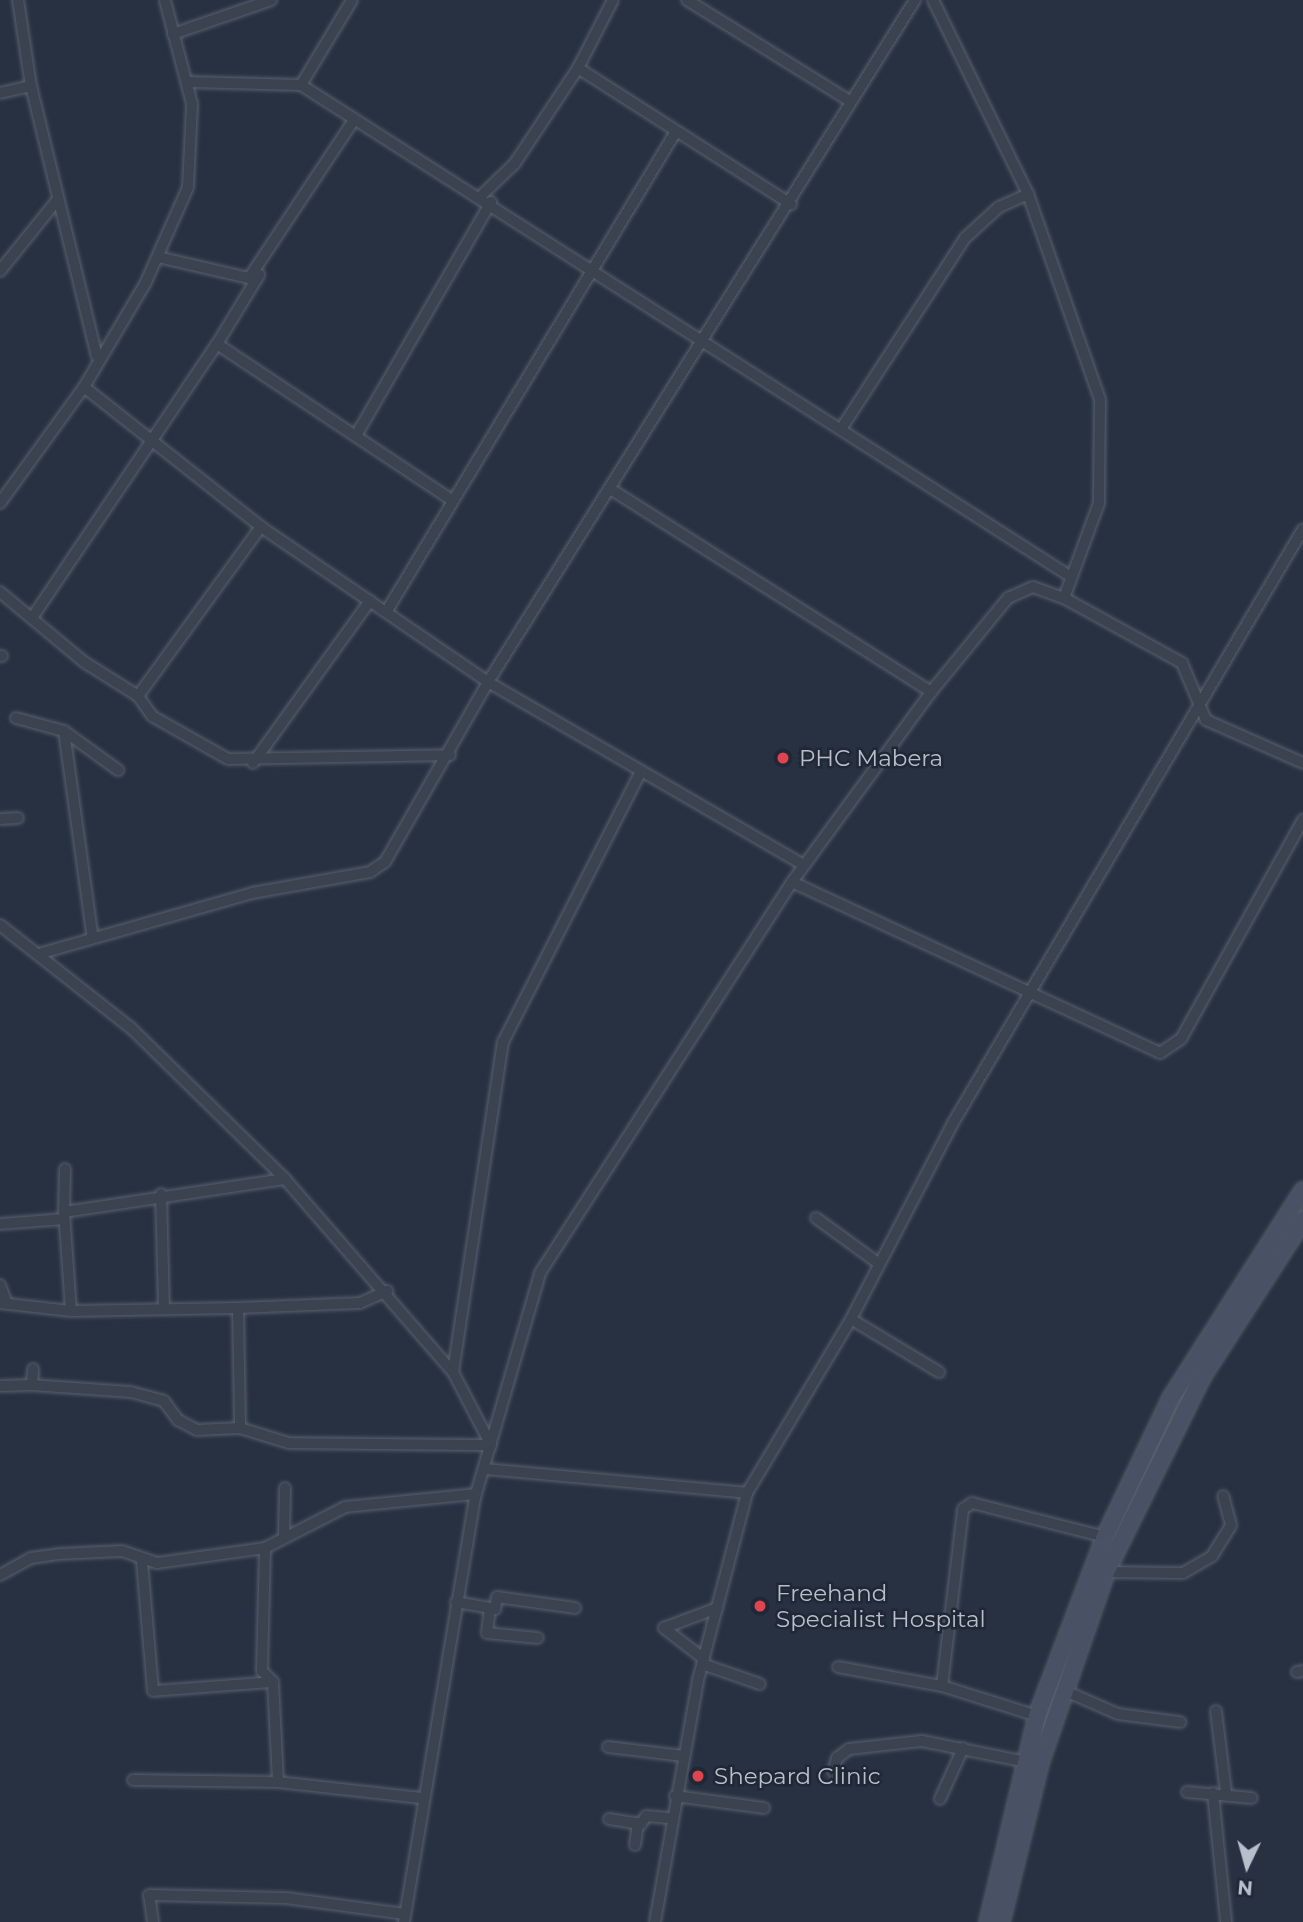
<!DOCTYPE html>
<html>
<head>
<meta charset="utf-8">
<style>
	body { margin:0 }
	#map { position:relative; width:1303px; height:1922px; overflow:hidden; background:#273142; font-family:Montserrat,sans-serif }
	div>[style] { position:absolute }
	.roads { filter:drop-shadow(0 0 2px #59616f) drop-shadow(0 0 2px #59616f) }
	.minor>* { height:10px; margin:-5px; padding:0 5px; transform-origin:5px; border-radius:5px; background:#3b4351 }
	.secondary>* { height:16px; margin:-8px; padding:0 8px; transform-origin:8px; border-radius:8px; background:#495264 }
	.dots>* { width:19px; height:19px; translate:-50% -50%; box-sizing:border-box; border:4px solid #202837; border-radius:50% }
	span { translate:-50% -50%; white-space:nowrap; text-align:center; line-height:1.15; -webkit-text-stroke:5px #202837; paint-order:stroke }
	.poi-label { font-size:23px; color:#b8bfcb }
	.left { translate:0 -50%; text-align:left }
	.north { position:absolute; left:1212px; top:1831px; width:70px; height:70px; -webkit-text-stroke:5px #202837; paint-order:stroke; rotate:185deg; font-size:19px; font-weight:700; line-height:28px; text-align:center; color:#b8bfcb }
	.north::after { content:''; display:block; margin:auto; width:24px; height:32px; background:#b8bfcb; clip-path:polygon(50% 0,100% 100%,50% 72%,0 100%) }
</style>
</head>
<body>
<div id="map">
	<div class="roads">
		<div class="minor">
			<div style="left:18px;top:0;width:87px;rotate:81.4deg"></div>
			<div style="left:31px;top:86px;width:278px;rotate:76.3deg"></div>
			<div style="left:687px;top:0;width:192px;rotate:31.8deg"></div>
			<div style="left:933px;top:0;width:216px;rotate:63.9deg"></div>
			<div style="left:1028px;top:194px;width:218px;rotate:70.7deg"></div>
			<div style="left:1100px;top:400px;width:103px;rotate:90.6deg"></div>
			<div style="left:1099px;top:503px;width:101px;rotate:110.2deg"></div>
			<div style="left:1064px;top:598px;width:135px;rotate:28.8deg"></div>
			<div style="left:1182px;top:663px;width:62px;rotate:67.2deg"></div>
			<div style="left:1206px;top:720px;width:106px;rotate:23.9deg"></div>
			<div style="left:173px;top:34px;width:104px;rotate:-19.1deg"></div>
			<div style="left:578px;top:68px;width:253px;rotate:32.6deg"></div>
			<div style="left:189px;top:82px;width:112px;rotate:1.5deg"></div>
			<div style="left:301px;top:85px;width:910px;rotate:32.57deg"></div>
			<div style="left:301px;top:85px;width:99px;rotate:-59deg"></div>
			<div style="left:0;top:93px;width:32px;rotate:-13deg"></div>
			<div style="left:481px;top:196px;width:47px;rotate:-44.1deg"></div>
			<div style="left:515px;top:163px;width:114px;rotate:-56.4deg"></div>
			<div style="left:578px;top:68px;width:76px;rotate:-62.8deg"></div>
			<div style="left:158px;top:257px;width:93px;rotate:13deg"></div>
			<div style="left:0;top:271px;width:92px;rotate:-51.1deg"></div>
			<div style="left:217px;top:344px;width:282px;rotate:33.6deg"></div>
			<div style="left:84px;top:387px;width:226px;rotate:38.3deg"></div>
			<div style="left:261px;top:527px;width:275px;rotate:34.3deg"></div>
			<div style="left:488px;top:682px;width:365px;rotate:30.1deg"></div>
			<div style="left:843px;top:426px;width:224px;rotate:-57deg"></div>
			<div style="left:965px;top:238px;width:46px;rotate:-42.4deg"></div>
			<div style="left:999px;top:207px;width:32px;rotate:-24deg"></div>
			<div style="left:357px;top:434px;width:268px;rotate:-60deg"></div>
			<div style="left:612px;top:490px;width:378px;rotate:32.3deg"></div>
			<div style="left:0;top:503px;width:143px;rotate:-54.1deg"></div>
			<div style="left:84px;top:387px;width:122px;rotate:-59.4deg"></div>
			<div style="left:146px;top:282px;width:104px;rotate:-66.1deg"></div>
			<div style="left:188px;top:187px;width:83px;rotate:-87.2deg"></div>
			<div style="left:192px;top:104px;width:107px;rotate:-104.6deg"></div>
			<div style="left:0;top:592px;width:109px;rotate:39.8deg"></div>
			<div style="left:84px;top:662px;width:64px;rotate:32.2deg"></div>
			<div style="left:138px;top:696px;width:24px;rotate:55deg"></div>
			<div style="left:152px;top:716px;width:87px;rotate:29.5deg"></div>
			<div style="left:228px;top:759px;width:222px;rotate:-1deg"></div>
			<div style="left:388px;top:609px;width:556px;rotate:-58.91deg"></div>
			<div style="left:32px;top:618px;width:331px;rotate:-56deg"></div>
			<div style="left:217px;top:344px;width:81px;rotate:-58.7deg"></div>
			<div style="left:259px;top:275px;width:10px;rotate:163deg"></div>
			<div style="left:249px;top:278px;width:190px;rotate:-56.4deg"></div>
			<div style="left:0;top:656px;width:2px"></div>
			<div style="left:138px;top:696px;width:209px;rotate:-54deg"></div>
			<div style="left:16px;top:718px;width:50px;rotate:15.2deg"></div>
			<div style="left:64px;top:731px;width:67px;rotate:35.8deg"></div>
			<div style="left:64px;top:731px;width:205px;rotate:82.1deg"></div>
			<div style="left:253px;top:763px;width:200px;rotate:-54.2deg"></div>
			<div style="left:0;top:819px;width:18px;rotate:-3deg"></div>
			<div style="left:792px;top:882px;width:406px;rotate:24.9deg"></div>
			<div style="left:1160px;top:1053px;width:25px;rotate:-34deg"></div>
			<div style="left:1181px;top:1039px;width:251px;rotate:-60.9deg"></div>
			<div style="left:0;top:925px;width:167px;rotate:38.2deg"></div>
			<div style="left:131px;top:1028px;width:216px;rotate:44.4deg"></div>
			<div style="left:285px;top:1179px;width:256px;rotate:49deg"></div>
			<div style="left:453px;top:1372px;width:82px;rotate:62.5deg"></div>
			<div style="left:42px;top:953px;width:218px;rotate:-15.9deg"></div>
			<div style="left:252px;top:893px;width:120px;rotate:-10.1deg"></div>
			<div style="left:370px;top:872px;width:18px;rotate:-34deg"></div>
			<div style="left:385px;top:862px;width:207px;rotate:-60.2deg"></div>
			<div style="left:488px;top:682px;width:805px;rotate:-57.95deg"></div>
			<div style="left:161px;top:1194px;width:115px;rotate:88.5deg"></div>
			<div style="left:64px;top:1212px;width:43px;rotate:-88.7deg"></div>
			<div style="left:816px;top:1218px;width:77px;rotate:36deg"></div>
			<div style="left:0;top:1224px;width:64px;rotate:-4.5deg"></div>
			<div style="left:0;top:1285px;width:20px;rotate:70deg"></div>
			<div style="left:0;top:1303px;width:71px;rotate:6.4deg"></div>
			<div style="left:71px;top:1311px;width:167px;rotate:-1deg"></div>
			<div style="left:238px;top:1308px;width:122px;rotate:-2.3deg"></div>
			<div style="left:360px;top:1303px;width:30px;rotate:-24deg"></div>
			<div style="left:238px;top:1308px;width:120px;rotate:89deg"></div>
			<div style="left:71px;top:1311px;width:99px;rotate:-94deg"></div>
			<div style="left:64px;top:1212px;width:223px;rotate:-8.5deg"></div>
			<div style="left:851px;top:1319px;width:103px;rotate:31.1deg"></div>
			<div style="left:453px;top:1372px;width:334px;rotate:-81.4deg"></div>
			<div style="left:503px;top:1042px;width:302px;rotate:-63deg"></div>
			<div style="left:32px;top:1385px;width:99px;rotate:4deg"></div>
			<div style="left:131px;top:1392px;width:34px;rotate:15deg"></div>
			<div style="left:164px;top:1401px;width:24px;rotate:54deg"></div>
			<div style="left:178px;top:1420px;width:21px;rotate:28deg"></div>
			<div style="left:197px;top:1430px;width:43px;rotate:-2.7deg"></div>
			<div style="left:240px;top:1428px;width:51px;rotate:17deg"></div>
			<div style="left:289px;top:1443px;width:202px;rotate:0.6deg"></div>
			<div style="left:0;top:1386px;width:32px;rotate:-2deg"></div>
			<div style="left:32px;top:1385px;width:16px;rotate:-86deg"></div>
			<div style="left:485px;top:1469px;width:263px;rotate:5.2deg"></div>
			<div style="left:284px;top:1538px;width:50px;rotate:-88.9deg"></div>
			<div style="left:265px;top:1548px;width:123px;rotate:91.4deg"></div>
			<div style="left:262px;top:1671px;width:16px;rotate:45deg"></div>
			<div style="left:273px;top:1682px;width:100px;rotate:87.1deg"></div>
			<div style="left:278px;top:1782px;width:144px;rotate:6.4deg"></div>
			<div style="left:142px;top:1562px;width:129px;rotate:85.1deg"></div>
			<div style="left:153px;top:1691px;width:120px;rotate:-4.3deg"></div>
			<div style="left:1106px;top:1572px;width:77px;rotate:0.7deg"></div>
			<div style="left:1183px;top:1573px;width:34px;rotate:-30deg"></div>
			<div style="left:1212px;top:1556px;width:36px;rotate:-58deg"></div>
			<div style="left:1231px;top:1525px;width:30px;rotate:-105deg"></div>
			<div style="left:0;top:1575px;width:35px;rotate:-29deg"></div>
			<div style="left:31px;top:1558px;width:28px;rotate:-8deg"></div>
			<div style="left:59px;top:1554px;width:63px;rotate:-2.7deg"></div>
			<div style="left:122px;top:1551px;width:37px;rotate:19deg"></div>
			<div style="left:157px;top:1563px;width:109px;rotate:-7.9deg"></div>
			<div style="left:265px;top:1548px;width:90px;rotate:-27.1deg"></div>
			<div style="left:345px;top:1507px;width:132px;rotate:-5.7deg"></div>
			<div style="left:456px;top:1602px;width:40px;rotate:10deg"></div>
			<div style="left:495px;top:1609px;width:12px;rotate:-81deg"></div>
			<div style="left:497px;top:1597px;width:79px;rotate:8deg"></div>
			<div style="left:490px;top:1608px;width:25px;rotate:97deg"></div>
			<div style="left:487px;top:1633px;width:51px;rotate:5.6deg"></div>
			<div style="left:704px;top:1659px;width:51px;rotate:-142.2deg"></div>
			<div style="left:664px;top:1628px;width:57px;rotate:-20.7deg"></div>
			<div style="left:705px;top:1665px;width:58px;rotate:19.1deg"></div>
			<div style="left:838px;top:1667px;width:106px;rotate:10.4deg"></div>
			<div style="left:942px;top:1686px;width:100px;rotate:17.5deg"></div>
			<div style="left:1297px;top:1672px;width:6px;rotate:-9deg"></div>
			<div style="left:942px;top:1686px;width:178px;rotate:-83.2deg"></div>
			<div style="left:963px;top:1509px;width:11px;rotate:-34deg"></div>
			<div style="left:972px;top:1503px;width:137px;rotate:14.3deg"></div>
			<div style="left:1063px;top:1690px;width:60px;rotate:23.6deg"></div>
			<div style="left:1118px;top:1714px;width:63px;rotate:7.4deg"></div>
			<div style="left:1216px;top:1711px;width:83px;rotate:83deg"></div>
			<div style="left:608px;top:1747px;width:76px;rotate:6.8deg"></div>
			<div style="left:833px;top:1772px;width:15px;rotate:-74deg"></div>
			<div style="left:837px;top:1758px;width:15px;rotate:-37deg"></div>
			<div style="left:849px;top:1749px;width:73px;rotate:-6.3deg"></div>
			<div style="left:922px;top:1741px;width:106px;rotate:11.4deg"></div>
			<div style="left:133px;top:1780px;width:145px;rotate:0.8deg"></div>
			<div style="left:1187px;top:1792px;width:65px;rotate:5.3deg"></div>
			<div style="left:1213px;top:1793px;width:130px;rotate:84.2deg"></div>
			<div style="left:675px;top:1796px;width:90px;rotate:7.7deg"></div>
			<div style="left:940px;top:1799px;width:56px;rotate:-65.7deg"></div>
			<div style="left:609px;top:1819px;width:32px;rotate:9deg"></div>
			<div style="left:641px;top:1824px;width:9px;rotate:-58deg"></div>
			<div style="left:646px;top:1816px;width:25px;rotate:5deg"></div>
			<div style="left:635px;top:1845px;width:22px;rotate:-82deg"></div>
			<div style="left:153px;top:1922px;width:27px;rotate:-98deg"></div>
			<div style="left:149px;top:1895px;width:137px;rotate:1.3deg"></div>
			<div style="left:286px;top:1898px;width:120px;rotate:7.7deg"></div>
			<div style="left:404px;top:1922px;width:434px;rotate:-80.5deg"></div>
			<div style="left:476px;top:1494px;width:230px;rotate:-73.8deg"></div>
			<div style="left:540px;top:1273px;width:465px;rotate:-57.2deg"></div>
			<div style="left:792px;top:882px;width:235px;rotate:-53.8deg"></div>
			<div style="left:931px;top:692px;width:122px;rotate:-50.7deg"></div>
			<div style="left:1008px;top:598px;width:27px;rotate:-24deg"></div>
			<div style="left:1033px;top:587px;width:33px;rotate:20deg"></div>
			<div style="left:655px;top:1922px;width:246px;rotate:-79.9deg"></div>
			<div style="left:698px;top:1680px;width:193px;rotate:-75.3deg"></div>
			<div style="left:747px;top:1493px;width:203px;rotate:-59.1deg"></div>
			<div style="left:851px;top:1319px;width:221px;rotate:-62.5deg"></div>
			<div style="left:953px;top:1123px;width:689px;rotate:-59.49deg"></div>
		</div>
		<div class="secondary">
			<div style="left:988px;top:1922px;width:212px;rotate:-76.6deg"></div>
			<div style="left:1037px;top:1716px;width:191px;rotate:-69.2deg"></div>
			<div style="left:1105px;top:1537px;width:154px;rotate:-64.6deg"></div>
			<div style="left:1171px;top:1398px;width:246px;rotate:-57.5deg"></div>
			<div style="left:1001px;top:1922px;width:164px;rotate:-76.2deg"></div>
			<div style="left:1040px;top:1763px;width:202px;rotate:-70.9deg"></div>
			<div style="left:1106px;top:1572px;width:217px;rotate:-63.8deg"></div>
			<div style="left:1202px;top:1377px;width:187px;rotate:-57.2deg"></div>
		</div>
	</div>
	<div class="dots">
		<div style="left:783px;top:758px;background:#e0444e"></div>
		<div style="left:760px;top:1606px;background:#e0444e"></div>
		<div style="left:698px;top:1776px;background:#e0444e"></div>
	</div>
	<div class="poi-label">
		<span class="left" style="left:799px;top:758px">PHC Mabera</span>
		<span class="left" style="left:776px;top:1606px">Freehand<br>Specialist Hospital</span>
		<span class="left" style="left:714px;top:1776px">Shepard Clinic</span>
	</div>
	<div class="north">N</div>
</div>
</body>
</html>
